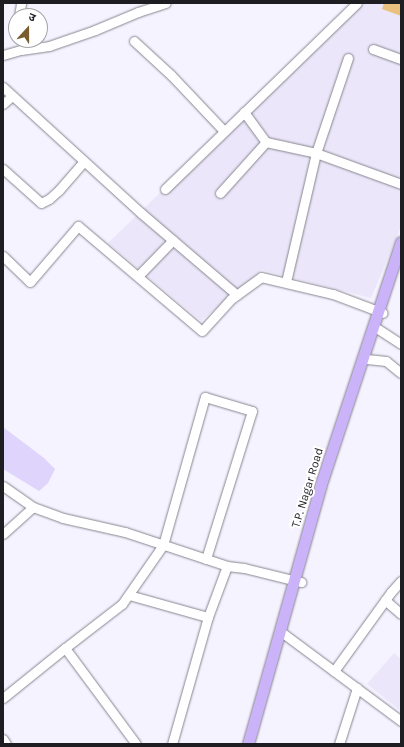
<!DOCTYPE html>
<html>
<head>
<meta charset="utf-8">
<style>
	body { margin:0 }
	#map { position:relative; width:404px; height:747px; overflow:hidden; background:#f5f3ff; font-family:Karla,"Noto Sans Devanagari",sans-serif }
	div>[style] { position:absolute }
	.built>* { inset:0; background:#ebe6f9 }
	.green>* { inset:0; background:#ded4fc }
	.building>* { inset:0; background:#e9c07d }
	.roads { filter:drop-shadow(0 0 1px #87858f) drop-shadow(0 0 1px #87858f) }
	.minor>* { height:9px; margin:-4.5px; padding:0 4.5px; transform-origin:4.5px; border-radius:4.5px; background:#fff }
	.major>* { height:11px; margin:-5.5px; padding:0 5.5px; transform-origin:5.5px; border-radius:5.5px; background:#cab3f8 }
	span { translate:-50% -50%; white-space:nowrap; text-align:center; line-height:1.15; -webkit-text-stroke:4px #fff; paint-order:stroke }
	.street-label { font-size:12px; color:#1e1d22 }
	.frame { position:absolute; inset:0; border:4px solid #1e1d22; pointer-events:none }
	.north { position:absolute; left:8px; top:8px; width:40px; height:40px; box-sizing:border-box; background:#fff; border:1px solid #a5a5a7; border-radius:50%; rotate:21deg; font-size:11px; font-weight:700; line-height:16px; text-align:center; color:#1e1d22 }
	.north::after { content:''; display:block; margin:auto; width:14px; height:18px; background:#785d2f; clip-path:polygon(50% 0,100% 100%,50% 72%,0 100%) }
</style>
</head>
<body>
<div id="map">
	<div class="built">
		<div style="clip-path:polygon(357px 3px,401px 3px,401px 227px,371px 298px,262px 270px,201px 321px,108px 243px)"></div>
		<div style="clip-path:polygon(394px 653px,401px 659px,401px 711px,367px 684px)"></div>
	</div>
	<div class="green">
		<div style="clip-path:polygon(3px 427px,44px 458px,55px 469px,48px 483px,39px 491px,3px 469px)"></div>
	</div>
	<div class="building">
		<div style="clip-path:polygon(384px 3px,401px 3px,401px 16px,382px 9px)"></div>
	</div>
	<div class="roads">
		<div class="minor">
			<div style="left:19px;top:16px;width:13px;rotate:-81deg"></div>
			<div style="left:134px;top:41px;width:50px;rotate:42.6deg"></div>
			<div style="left:171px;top:75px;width:77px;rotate:46.6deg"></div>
			<div style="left:373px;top:49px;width:30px;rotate:20deg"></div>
			<div style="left:3px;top:55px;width:19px;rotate:-16deg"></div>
			<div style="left:21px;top:50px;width:28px;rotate:-8deg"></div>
			<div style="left:49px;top:46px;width:49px;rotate:-19.2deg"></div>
			<div style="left:95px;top:30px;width:47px;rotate:-22.7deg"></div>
			<div style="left:138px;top:12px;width:29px;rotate:-18deg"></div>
			<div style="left:348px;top:58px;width:100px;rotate:108.6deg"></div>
			<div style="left:316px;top:153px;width:90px;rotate:20deg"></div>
			<div style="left:3px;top:87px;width:187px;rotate:42.4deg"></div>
			<div style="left:141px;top:213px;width:126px;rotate:40.5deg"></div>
			<div style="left:3px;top:104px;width:12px;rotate:-42deg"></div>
			<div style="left:244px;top:112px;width:37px;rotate:54deg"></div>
			<div style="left:266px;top:142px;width:51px;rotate:12.4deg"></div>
			<div style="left:316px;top:153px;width:132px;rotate:103.1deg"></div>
			<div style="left:3px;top:169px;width:51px;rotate:41.8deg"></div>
			<div style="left:41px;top:203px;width:9px;rotate:-27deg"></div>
			<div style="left:49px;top:199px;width:13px;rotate:-42deg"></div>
			<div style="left:59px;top:190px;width:38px;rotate:-49deg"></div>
			<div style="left:165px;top:189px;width:267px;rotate:-44.1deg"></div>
			<div style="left:220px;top:193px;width:69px;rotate:-48deg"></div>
			<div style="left:3px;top:256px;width:37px;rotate:44deg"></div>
			<div style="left:30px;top:282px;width:74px;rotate:-49.4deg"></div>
			<div style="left:78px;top:226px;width:162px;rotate:40.3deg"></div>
			<div style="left:202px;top:331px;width:43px;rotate:-47.8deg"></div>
			<div style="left:231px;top:299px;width:37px;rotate:-36deg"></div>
			<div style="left:261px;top:277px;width:74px;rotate:13.3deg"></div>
			<div style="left:333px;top:294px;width:53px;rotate:20.8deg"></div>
			<div style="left:138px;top:276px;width:50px;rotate:-45.8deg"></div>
			<div style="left:378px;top:329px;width:27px;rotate:33deg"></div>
			<div style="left:367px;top:359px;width:19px;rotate:6deg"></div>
			<div style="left:386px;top:361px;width:19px;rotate:39deg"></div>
			<div style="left:3px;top:486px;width:37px;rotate:35deg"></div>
			<div style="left:33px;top:507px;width:32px;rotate:20deg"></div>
			<div style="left:63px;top:518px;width:64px;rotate:12.7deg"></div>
			<div style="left:125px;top:532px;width:108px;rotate:18.4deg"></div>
			<div style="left:227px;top:566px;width:17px;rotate:7deg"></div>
			<div style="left:244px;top:568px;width:59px;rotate:13.8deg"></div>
			<div style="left:3px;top:534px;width:40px;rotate:-42deg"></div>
			<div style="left:129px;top:595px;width:82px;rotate:15.6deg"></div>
			<div style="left:208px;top:617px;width:54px;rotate:-69.6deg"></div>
			<div style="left:385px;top:600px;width:21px;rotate:41deg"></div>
			<div style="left:280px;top:631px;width:151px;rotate:36.6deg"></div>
			<div style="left:65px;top:648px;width:72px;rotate:-37.7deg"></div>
			<div style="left:122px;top:604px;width:72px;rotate:-55.2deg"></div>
			<div style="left:163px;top:545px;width:154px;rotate:-74.2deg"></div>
			<div style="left:205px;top:397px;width:49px;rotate:16.6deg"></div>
			<div style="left:252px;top:411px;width:155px;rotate:107.3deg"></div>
			<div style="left:334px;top:671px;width:97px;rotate:-54.2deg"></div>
			<div style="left:391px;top:592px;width:15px;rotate:-48deg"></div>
			<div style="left:3px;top:698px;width:80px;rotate:-38.9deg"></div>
			<div style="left:65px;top:648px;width:119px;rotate:53.5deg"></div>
			<div style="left:3px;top:739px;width:6px;rotate:59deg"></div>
			<div style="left:172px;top:744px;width:132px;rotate:-74.2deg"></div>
			<div style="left:339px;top:744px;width:59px;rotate:-72.2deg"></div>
		</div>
		<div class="major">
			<div style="left:248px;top:744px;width:267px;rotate:-74.3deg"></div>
			<div style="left:320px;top:487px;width:258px;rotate:-71.7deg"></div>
		</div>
	</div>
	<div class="street-label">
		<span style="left:308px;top:488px;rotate:-73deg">T.P. Nagar Road</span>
	</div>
	<div class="frame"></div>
	<div class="north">उ</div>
</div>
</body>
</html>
